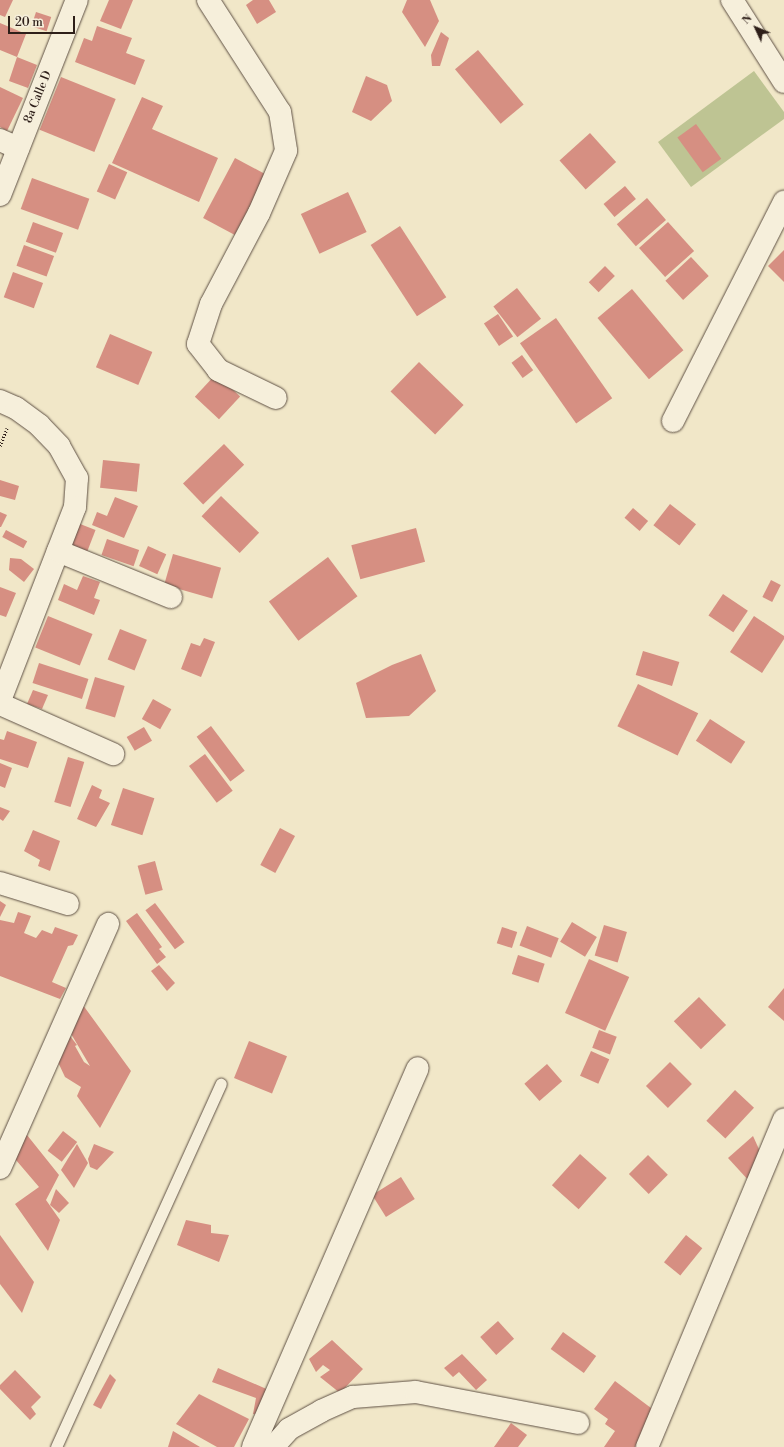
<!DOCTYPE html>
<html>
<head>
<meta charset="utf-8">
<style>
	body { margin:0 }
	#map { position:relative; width:784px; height:1447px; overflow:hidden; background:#f1e7c8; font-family:"Libre Bodoni",serif }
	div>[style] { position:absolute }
	.green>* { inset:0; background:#bec493 }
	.building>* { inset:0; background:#d68f82; transform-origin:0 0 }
	.path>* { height:2.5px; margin-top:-1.25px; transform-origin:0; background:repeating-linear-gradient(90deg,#2e1f19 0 1px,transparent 0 3px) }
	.roads { filter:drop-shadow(0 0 1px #5f5145) drop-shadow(0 0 1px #5f5145) }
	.service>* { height:11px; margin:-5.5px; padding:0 5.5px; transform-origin:5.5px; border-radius:5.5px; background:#f6efdb }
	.minor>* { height:22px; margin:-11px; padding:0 11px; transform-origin:11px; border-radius:11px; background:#f6efdb }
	span { translate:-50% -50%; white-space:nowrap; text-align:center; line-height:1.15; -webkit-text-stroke:4px #f6efdb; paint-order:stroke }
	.street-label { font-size:12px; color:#2e1f19 }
	.north { position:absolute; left:736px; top:8px; width:40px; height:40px; -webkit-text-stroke:3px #f6efdb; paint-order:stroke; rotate:314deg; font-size:11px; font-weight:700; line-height:16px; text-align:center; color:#2e1f19 }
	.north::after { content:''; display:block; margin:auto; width:14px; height:18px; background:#2e1f19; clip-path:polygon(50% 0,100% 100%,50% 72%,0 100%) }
	.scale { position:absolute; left:8px; top:16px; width:67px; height:18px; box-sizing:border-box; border:2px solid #2e1f19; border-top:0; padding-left:5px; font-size:12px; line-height:14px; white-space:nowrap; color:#2e1f19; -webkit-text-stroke:3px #f6efdb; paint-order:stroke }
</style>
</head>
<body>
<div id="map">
	<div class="green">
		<div style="clip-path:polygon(754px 71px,784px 112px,784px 119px,691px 187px,658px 142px)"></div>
	</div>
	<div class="building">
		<div style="clip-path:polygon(0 0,13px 0,5px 17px,0 15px)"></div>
		<div style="clip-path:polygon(109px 0,133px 0,121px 29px,100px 21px)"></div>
		<div style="clip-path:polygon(253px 0,269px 0,276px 12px,257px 24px,246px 5px)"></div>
		<div style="clip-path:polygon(407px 0,430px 0,439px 21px,425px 47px,402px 12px)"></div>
		<div style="left:36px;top:12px;width:16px;height:15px;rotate:18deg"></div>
		<div style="clip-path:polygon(0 23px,26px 34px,17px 57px,37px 65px,28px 88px,9px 81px,17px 57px,0 50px)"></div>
		<div style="clip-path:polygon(97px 26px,132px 38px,126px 53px,145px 60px,135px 85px,75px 62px,84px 38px,92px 41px)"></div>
		<div style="clip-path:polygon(441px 32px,449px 38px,440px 66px,432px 66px,431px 55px)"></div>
		<div style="left:478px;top:50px;width:71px;height:30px;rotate:50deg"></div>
		<div style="clip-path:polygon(366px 76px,387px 85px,392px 101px,371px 121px,352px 112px)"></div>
		<div style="left:61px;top:77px;width:59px;height:57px;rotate:22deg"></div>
		<div style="clip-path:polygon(0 87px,23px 98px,7px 131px,0 127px)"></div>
		<div style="clip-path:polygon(142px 97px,163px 106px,152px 129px,218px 158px,199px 202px,112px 163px)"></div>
		<div style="left:696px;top:124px;width:43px;height:23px;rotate:54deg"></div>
		<div style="left:590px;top:133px;width:39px;height:41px;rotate:48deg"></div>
		<div style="left:235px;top:158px;width:36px;height:68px;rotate:28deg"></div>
		<div style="left:109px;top:164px;width:20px;height:30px;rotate:24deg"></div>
		<div style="left:32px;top:178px;width:61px;height:33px;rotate:20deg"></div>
		<div style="left:625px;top:186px;width:17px;height:28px;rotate:50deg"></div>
		<div style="left:348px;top:192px;width:44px;height:52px;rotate:65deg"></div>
		<div style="left:647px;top:198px;width:29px;height:40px;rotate:49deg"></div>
		<div style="left:33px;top:222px;width:32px;height:21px;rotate:20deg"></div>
		<div style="left:668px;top:222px;width:39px;height:39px;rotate:48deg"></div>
		<div style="left:400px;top:226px;width:85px;height:35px;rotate:57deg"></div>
		<div style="left:24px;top:245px;width:32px;height:22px;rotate:20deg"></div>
		<div style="clip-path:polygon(784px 250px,784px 282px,768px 266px)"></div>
		<div style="left:691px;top:257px;width:26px;height:35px;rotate:47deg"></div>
		<div style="left:605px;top:266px;width:14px;height:23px;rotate:45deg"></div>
		<div style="left:13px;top:272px;width:32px;height:27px;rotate:20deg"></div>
		<div style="left:517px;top:288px;width:39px;height:30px;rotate:52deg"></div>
		<div style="left:632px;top:289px;width:80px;height:45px;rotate:50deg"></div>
		<div style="left:498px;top:314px;width:27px;height:17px;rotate:56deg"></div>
		<div style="left:556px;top:318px;width:98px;height:44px;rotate:55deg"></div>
		<div style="left:110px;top:334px;width:46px;height:36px;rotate:23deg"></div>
		<div style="left:522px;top:355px;width:19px;height:13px;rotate:54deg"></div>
		<div style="left:419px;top:362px;width:62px;height:41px;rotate:44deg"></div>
		<div style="left:216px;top:374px;width:33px;height:31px;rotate:43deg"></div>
		<div style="left:224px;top:444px;width:29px;height:57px;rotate:46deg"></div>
		<div style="left:103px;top:460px;width:37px;height:28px;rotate:6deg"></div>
		<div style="clip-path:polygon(0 480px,19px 486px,15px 500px,0 496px)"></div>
		<div style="left:221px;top:496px;width:53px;height:28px;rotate:44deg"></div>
		<div style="clip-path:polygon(115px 497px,138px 506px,124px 538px,92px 525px,97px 512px,107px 516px)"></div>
		<div style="left:670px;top:504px;width:33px;height:27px;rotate:38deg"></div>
		<div style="left:633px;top:508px;width:20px;height:13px;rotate:41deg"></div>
		<div style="clip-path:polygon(0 512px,7px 515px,1px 527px,0 527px)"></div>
		<div style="left:75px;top:522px;width:22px;height:25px;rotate:21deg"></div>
		<div style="left:416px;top:528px;width:35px;height:67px;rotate:75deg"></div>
		<div style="left:6px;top:530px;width:24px;height:8px;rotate:28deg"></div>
		<div style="left:107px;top:539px;width:34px;height:17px;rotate:19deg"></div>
		<div style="left:148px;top:546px;width:20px;height:22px;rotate:24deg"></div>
		<div style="left:173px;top:554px;width:50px;height:32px;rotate:16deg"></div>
		<div style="left:328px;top:557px;width:49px;height:74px;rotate:53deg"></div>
		<div style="clip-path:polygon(10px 558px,21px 559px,34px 569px,24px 582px,9px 570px)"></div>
		<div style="clip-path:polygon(83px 576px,100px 582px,94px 598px,100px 600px,94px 615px,58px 600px,64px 584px,77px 590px)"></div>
		<div style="left:771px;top:580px;width:11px;height:19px;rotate:27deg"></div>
		<div style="clip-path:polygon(0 587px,16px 593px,6px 617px,0 615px)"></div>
		<div style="left:723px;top:594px;width:30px;height:26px;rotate:34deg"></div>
		<div style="left:48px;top:616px;width:48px;height:34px;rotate:22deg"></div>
		<div style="clip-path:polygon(754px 616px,784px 636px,784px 639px,762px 673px,730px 652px)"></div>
		<div style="left:120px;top:629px;width:29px;height:33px;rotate:22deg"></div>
		<div style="clip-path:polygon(204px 638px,215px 642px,201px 677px,181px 669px,191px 643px,200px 646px)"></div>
		<div style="left:643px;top:651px;width:38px;height:25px;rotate:17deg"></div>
		<div style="clip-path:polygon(421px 654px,436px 691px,409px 716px,366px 718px,356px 683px,392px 665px)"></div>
		<div style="left:39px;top:663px;width:52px;height:21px;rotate:18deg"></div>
		<div style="left:95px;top:677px;width:31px;height:33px;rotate:17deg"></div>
		<div style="left:638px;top:684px;width:67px;height:47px;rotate:26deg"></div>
		<div style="clip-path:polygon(33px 690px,48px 695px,42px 709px,27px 704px)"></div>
		<div style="left:153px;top:699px;width:21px;height:23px;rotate:29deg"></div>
		<div style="left:710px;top:719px;width:42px;height:26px;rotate:33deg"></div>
		<div style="left:211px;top:726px;width:56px;height:18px;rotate:53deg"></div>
		<div style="left:144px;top:727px;width:16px;height:20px;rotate:60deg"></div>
		<div style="clip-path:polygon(7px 731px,37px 742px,28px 768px,0 759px,0 739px,4px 740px)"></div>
		<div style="left:205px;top:754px;width:46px;height:20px;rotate:53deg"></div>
		<div style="left:68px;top:757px;width:17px;height:47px;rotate:17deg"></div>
		<div style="clip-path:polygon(0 763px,12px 768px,5px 788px,0 786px)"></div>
		<div style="clip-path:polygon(92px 785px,102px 790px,99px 798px,110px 803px,96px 827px,77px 819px)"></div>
		<div style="left:123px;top:788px;width:33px;height:39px;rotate:18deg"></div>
		<div style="clip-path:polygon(0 807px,10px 811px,3px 821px,0 819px)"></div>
		<div style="left:280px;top:828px;width:17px;height:42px;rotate:28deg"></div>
		<div style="clip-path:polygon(33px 830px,60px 841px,50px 871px,38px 866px,40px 860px,24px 851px)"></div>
		<div style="left:155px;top:861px;width:30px;height:18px;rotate:75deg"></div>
		<div style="clip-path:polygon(0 901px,6px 905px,0 917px)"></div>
		<div style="left:155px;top:903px;width:49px;height:12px;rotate:53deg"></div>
		<div style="clip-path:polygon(18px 912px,31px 916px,24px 933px,36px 938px,42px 930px,52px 934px,55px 927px,78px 935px,73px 945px,68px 946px,52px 982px,66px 988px,60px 999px,0 976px,0 920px,14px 923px)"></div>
		<div style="clip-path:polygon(137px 913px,162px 947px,159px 949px,166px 957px,157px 964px,126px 921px)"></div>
		<div style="left:572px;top:922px;width:29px;height:23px;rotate:31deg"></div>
		<div style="left:604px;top:925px;width:24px;height:32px;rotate:17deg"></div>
		<div style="left:527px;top:926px;width:34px;height:21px;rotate:21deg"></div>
		<div style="left:502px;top:927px;width:16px;height:17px;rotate:18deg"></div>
		<div style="left:518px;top:955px;width:28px;height:20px;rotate:18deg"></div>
		<div style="left:589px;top:959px;width:44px;height:59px;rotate:24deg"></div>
		<div style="clip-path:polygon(159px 965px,175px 983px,167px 991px,151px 971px)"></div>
		<div style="clip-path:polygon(784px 988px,784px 1021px,768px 1007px)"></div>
		<div style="left:699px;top:997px;width:39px;height:35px;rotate:46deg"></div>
		<div style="clip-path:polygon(80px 1001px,131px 1071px,100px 1128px,77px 1096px,81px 1087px,65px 1077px,57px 1060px,62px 1055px,58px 1051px,67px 1032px,77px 1045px,75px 1046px,84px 1062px,90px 1066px,67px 1027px)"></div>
		<div style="left:599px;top:1030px;width:19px;height:19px;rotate:21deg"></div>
		<div style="left:249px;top:1041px;width:41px;height:40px;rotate:22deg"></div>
		<div style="left:591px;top:1051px;width:20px;height:27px;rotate:24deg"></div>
		<div style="left:670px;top:1062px;width:31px;height:34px;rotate:45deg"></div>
		<div style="left:547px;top:1064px;width:23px;height:30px;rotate:49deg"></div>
		<div style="left:735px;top:1090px;width:26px;height:42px;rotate:43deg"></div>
		<div style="clip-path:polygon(23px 1130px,59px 1175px,46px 1200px,60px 1220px,48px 1251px,15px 1204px,39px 1187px,10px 1153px)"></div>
		<div style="left:63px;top:1131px;width:18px;height:25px;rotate:38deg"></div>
		<div style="clip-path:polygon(753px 1136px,763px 1158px,750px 1182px,728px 1158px)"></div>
		<div style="clip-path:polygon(77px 1144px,88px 1163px,74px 1188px,61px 1170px)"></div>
		<div style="clip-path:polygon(94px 1144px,114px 1152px,97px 1170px,90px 1167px,88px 1159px)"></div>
		<div style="left:580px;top:1154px;width:36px;height:42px;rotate:42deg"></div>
		<div style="left:648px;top:1155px;width:28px;height:27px;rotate:45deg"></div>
		<div style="left:401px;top:1177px;width:26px;height:34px;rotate:58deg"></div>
		<div style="clip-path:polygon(56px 1189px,69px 1203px,59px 1213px,50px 1205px)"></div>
		<div style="clip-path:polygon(186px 1220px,211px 1225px,211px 1233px,229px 1235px,219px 1262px,177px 1245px)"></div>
		<div style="clip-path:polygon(0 1235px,34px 1282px,22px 1313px,0 1284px)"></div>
		<div style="left:686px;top:1235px;width:21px;height:35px;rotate:39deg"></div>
		<div style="left:498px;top:1321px;width:24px;height:24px;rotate:48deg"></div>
		<div style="left:563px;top:1332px;width:41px;height:21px;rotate:36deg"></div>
		<div style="clip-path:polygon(332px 1340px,363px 1369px,340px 1393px,320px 1377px,330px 1370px,323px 1365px,316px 1372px,309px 1359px)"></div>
		<div style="clip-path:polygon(462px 1354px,487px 1380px,476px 1390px,459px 1372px,453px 1377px,444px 1368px)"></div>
		<div style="clip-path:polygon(218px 1368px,271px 1391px,263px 1415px,253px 1414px,256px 1398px,212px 1382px)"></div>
		<div style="clip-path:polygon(15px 1370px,41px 1397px,31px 1407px,36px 1414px,30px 1420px,0 1389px,0 1385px)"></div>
		<div style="clip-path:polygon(110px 1374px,116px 1380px,101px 1409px,93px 1405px)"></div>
		<div style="clip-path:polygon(615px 1381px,659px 1414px,635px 1447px,604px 1447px,615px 1431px,605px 1424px,608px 1419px,594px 1409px)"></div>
		<div style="clip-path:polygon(199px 1394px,249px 1419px,234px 1447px,217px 1447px,176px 1424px)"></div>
		<div style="clip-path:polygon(511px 1423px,527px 1435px,518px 1447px,494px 1447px)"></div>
		<div style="clip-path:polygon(173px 1431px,200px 1447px,168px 1447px)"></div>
	</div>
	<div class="path">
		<div style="left:0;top:446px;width:19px;rotate:-69deg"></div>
	</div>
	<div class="roads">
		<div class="service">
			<div style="left:56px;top:1447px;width:399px;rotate:-65.6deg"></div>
		</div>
		<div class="minor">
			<div style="left:208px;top:0;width:133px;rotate:57.3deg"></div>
			<div style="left:280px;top:112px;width:39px;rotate:81deg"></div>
			<div style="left:286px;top:151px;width:68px;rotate:113.5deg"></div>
			<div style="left:259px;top:213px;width:103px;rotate:117.8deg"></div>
			<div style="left:211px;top:304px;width:42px;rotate:108deg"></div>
			<div style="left:198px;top:344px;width:33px;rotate:52deg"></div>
			<div style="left:218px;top:370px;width:64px;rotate:25.8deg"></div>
			<div style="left:732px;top:0;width:97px;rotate:57.6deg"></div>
			<div style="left:0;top:140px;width:20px;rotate:24deg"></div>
			<div style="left:0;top:195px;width:210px;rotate:-68.5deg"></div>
			<div style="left:0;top:401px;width:17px;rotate:24deg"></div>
			<div style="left:16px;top:408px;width:29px;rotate:36deg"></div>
			<div style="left:39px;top:425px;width:29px;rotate:46deg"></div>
			<div style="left:59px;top:446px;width:37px;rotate:61deg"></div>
			<div style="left:77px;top:478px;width:29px;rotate:94deg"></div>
			<div style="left:75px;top:507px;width:207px;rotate:111.2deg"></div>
			<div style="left:673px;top:421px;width:246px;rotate:-63.1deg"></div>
			<div style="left:58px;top:551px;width:122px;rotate:22.2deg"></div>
			<div style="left:0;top:704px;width:124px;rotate:23.9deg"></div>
			<div style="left:0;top:883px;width:71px;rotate:17.2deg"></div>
			<div style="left:0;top:1168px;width:267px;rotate:-66.1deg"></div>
			<div style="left:253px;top:1447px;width:413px;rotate:-66.5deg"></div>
			<div style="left:273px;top:1447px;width:24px;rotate:-48deg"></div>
			<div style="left:289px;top:1429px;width:37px;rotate:-29deg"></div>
			<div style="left:321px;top:1411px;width:35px;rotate:-24deg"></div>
			<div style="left:353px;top:1397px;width:63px;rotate:-4.5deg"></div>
			<div style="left:416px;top:1392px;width:165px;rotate:10.8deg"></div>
			<div style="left:647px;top:1447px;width:355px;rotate:-67.3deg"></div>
		</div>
	</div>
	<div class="street-label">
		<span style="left:38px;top:97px;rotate:-68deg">8a Calle D</span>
	</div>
	<div class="north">N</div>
	<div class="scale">20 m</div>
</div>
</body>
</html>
